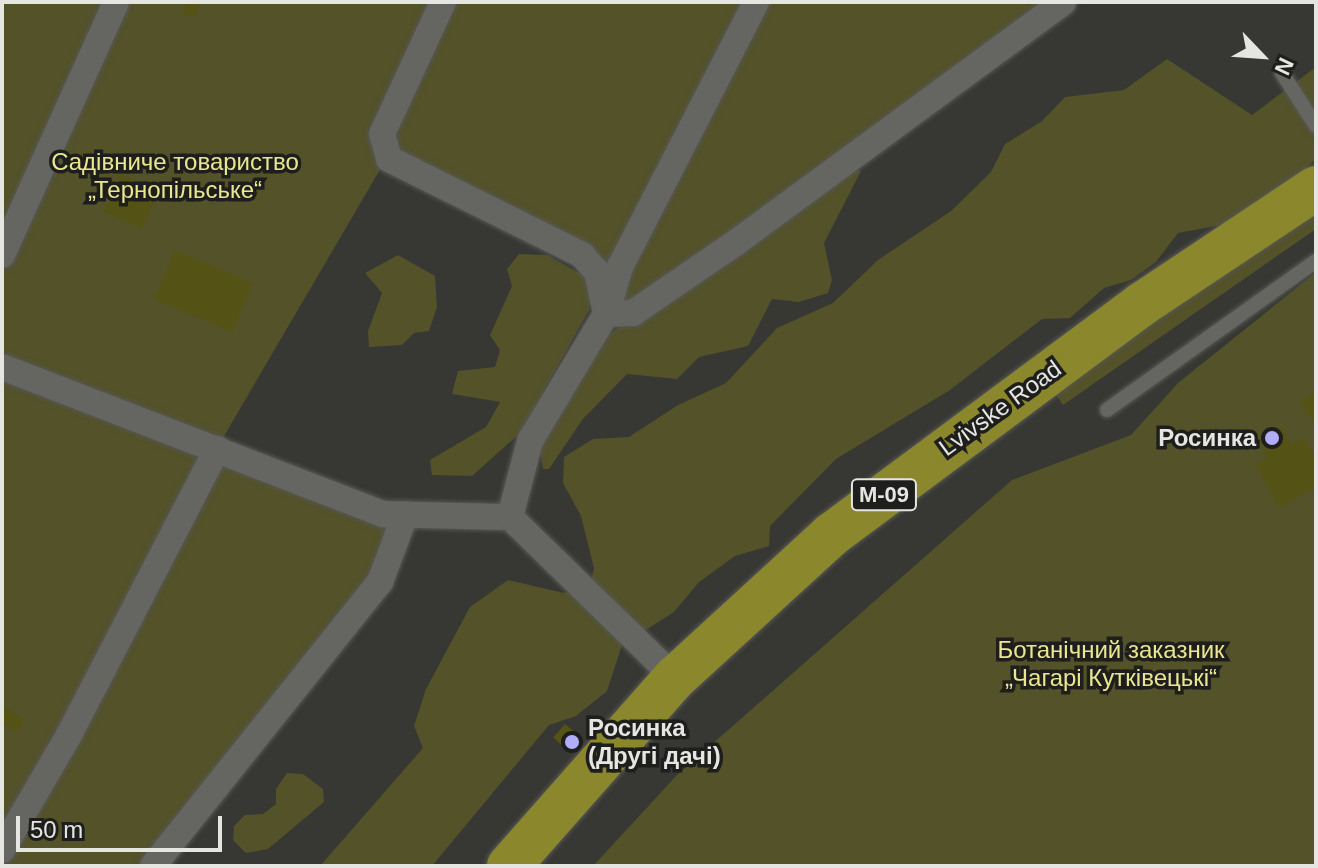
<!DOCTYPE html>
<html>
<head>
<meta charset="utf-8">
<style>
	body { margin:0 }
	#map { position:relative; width:1318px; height:868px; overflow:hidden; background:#373733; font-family:Helvetica,sans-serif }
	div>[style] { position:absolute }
	.green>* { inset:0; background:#545229 }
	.building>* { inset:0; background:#555216; transform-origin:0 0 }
	.roads { filter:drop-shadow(0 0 2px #565653) drop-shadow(0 0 2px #565653) }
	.lane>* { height:14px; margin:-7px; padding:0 7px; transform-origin:7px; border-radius:7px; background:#656561 }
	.street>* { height:26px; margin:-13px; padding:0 13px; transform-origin:13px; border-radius:13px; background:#656561 }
	.highway>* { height:44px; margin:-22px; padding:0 22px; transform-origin:22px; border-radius:22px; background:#8b872c }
	.dots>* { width:22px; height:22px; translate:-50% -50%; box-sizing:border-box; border:4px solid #1e1e1c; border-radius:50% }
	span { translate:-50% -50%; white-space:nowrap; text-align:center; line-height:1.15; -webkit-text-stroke:7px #1e1e1c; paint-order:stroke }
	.shield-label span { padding:2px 6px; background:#1e1e1c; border:2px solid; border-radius:6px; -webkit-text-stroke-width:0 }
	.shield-label { font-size:22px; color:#e5e5e2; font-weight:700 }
	.park-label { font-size:24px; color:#e9e68f }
	.street-label { font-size:24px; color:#e5e5e2 }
	.poi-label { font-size:24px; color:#e5e5e2; font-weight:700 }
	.right { translate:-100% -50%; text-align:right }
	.left { translate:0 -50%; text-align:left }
	.frame { position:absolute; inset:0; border:4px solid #e5e5e2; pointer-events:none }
	.north { position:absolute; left:1222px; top:16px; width:80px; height:80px; -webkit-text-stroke:6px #1e1e1c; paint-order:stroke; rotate:115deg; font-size:22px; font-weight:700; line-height:32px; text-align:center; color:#e5e5e2 }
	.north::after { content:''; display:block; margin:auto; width:28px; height:36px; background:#e5e5e2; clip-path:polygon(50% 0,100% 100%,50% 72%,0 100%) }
	.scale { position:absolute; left:16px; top:816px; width:206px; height:36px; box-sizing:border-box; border:4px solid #e5e5e2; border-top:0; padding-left:10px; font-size:24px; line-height:28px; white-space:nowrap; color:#e5e5e2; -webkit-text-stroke:6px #1e1e1c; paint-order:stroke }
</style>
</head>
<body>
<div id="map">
	<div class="green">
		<div style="clip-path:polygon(2px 2px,1063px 2px,633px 313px,597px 272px,388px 156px,217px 448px,405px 515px,393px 556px,153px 866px,2px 866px)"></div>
		<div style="clip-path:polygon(1167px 59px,1252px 115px,1316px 67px,1316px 159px,1271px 199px,1227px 224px,1178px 233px,1156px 262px,1131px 280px,1104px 288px,1070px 318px,1042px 319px,950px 390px,836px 459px,770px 526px,769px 546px,735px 556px,699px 582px,674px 612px,622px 645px,607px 691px,576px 716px,549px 725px,432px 866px,320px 866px,423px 748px,414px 726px,426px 689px,470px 607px,508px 580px,564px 593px,591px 582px,594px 568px,581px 516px,563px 483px,564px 457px,593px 439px,629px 437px,678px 405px,726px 383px,777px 328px,833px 303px,878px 260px,951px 211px,991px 172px,1005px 144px,1042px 121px,1065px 97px,1124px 90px)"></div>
		<div style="clip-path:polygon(850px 168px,861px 171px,824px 243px,832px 280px,828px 293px,799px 302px,772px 299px,748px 346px,699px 357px,677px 379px,627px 374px,583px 419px,549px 469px,543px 469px,537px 437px,598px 341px,722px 262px)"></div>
		<div style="clip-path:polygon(1316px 201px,1316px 229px,1063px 405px,1053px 390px)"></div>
		<div style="clip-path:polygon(519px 254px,547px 255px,581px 274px,593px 291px,589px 310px,520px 433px,472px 476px,432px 475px,430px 460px,486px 427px,500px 402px,452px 394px,458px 371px,495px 367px,500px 350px,490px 335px,512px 286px,507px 269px)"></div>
		<div style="clip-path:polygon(398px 255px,435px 276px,437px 307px,429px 331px,414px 333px,402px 345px,369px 347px,368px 331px,382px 293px,365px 273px)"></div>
		<div style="clip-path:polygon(1316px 272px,1316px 866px,593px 866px,677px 775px,1012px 480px,1131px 435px,1178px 383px)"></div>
		<div style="clip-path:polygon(287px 773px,303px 774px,323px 789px,324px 802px,268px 849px,246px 853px,233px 840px,234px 826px,245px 815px,263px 814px,276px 804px,276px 789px)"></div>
	</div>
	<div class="building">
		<div style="left:187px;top:2px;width:13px;height:12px;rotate:23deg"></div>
		<div style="left:121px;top:174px;width:42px;height:41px;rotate:25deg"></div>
		<div style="left:175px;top:250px;width:85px;height:53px;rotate:23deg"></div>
		<div style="clip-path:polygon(1316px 391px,1316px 426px,1299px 403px)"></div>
		<div style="clip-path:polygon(1281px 427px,1291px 445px,1304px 438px,1316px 460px,1316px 487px,1279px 508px,1256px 465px,1268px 457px,1259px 440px)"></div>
		<div style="clip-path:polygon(2px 705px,24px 719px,17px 732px,2px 723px)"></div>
		<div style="left:565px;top:724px;width:11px;height:18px;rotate:41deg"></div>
	</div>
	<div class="roads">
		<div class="lane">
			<div style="left:1282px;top:73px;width:63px;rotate:57.3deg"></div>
			<div style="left:1107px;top:410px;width:257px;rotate:-35.5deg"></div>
		</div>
		<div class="street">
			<div style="left:443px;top:2px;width:145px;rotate:114.8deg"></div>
			<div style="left:382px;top:134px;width:26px;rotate:74deg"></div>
			<div style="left:389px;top:159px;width:216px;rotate:26.4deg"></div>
			<div style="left:582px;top:255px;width:23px;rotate:49deg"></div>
			<div style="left:597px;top:272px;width:43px;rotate:77.9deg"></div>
			<div style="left:2px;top:255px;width:277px;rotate:-65.7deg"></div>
			<div style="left:607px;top:312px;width:47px;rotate:-73.9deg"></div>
			<div style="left:620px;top:267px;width:298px;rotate:-62.8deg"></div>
			<div style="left:2px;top:367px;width:408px;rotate:21.1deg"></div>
			<div style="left:383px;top:514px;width:127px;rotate:1.4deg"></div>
			<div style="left:510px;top:517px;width:231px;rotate:44.3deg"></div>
			<div style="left:510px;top:517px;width:79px;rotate:-75.3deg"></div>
			<div style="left:530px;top:441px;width:148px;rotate:-59.1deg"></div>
			<div style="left:606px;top:314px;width:27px;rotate:-2deg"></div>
			<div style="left:633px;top:313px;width:127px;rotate:-34.4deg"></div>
			<div style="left:738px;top:241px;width:403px;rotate:-36.3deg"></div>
			<div style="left:2px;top:850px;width:135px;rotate:-59.8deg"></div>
			<div style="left:70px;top:733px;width:320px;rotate:-62.6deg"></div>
			<div style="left:153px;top:866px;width:364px;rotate:-51.4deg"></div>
			<div style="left:380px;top:582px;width:72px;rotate:-69.5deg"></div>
		</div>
		<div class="highway">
			<div style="left:509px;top:866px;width:251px;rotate:-48.6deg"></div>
			<div style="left:675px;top:678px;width:212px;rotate:-42.5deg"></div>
			<div style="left:831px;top:535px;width:387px;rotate:-36.6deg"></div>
			<div style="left:1142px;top:304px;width:209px;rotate:-33.7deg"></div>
		</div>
	</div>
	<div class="dots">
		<div style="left:1272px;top:438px;background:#b2adf9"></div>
		<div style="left:572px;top:742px;background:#b2adf9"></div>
	</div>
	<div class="shield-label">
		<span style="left:884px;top:495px">М-09</span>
	</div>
	<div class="park-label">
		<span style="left:175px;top:176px">Садівниче товариство<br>„Тернопільське“</span>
		<span style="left:1111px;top:664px">Ботанічний заказник<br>„Чагарі Кутківецькі“</span>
	</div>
	<div class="street-label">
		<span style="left:1000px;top:408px;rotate:-36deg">Lvivske Road</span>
	</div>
	<div class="poi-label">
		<span class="right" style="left:1256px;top:438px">Росинка</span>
		<span class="left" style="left:588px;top:742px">Росинка<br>(Другі дачі)</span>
	</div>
	<div class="frame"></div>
	<div class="north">N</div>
	<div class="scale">50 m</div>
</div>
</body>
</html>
